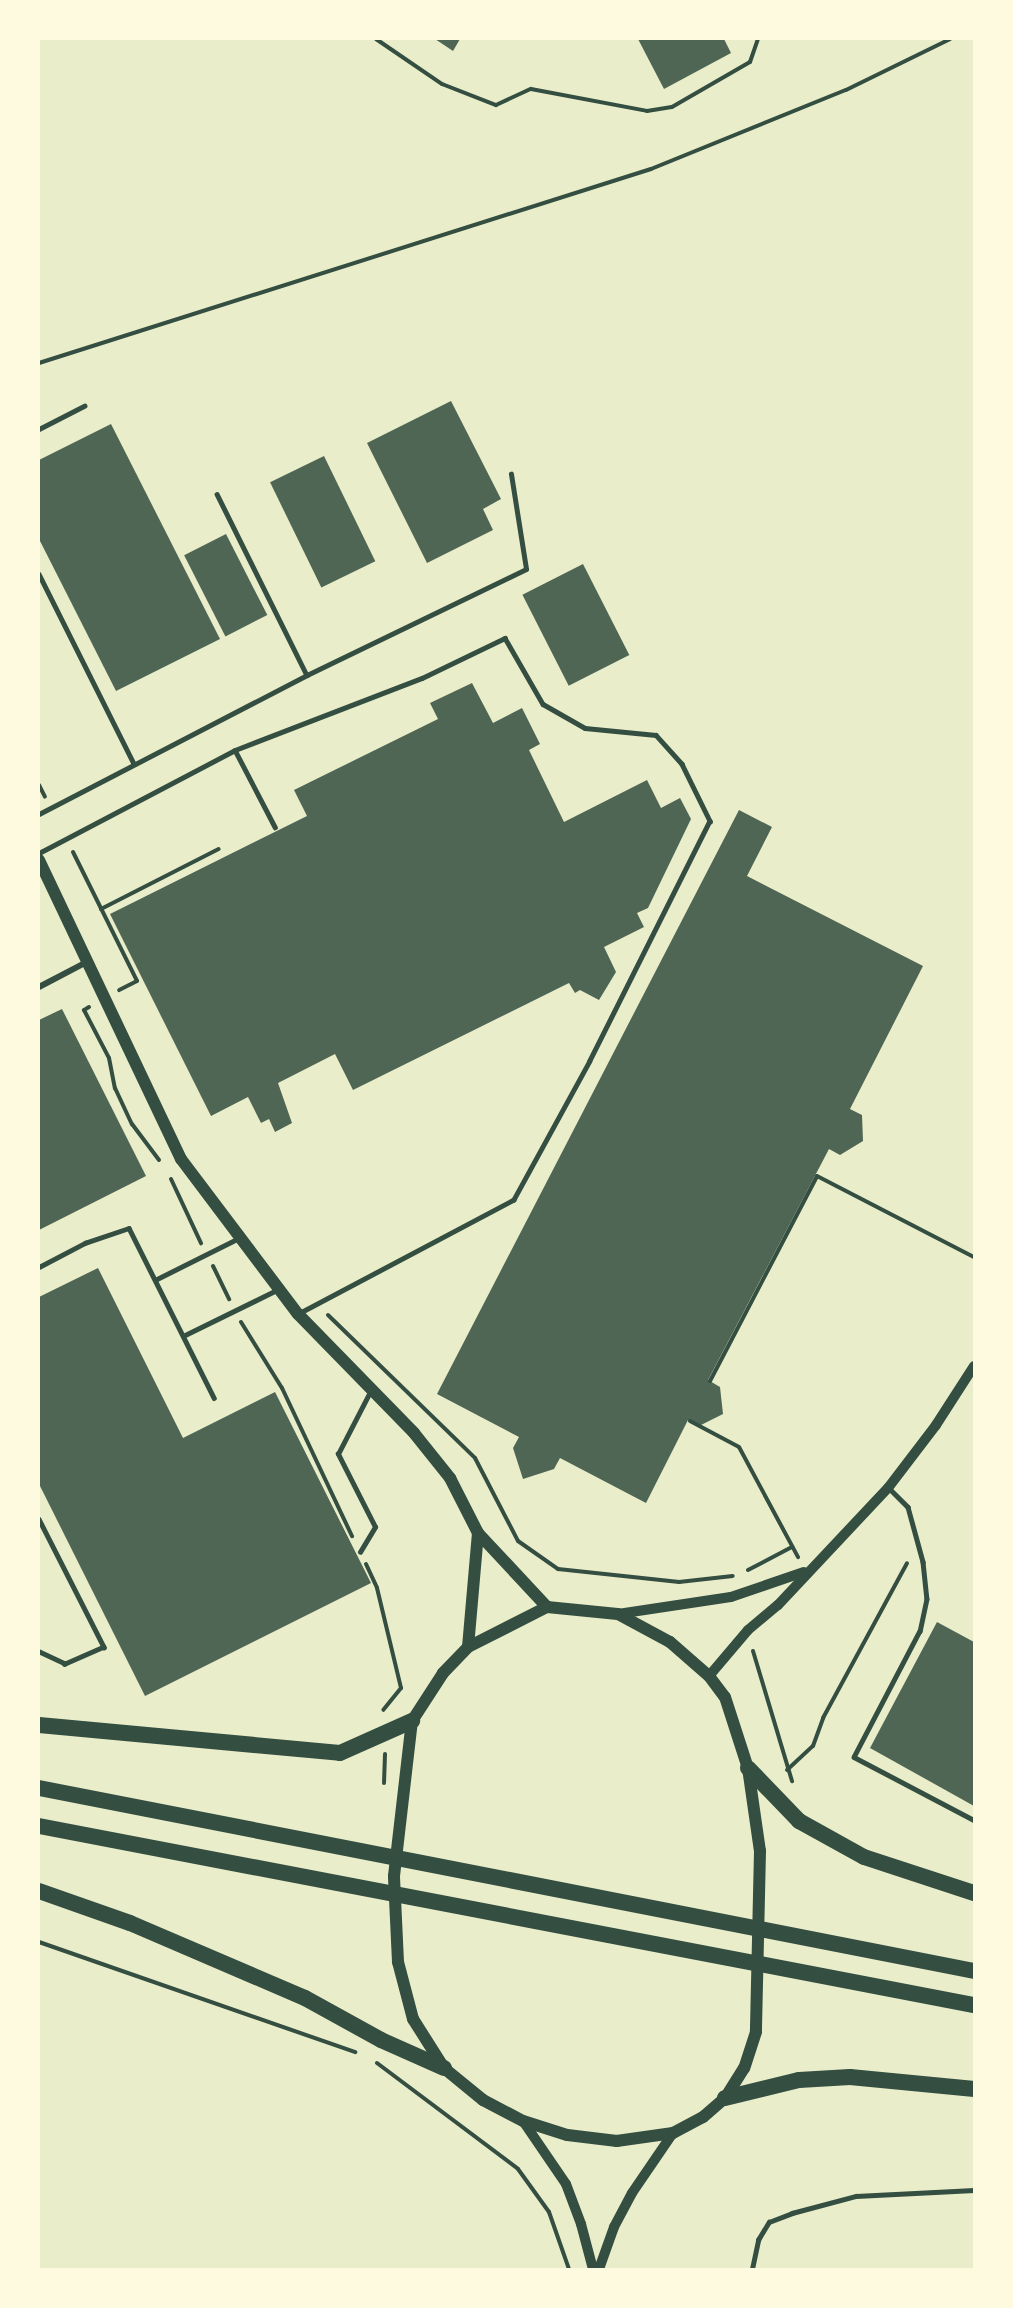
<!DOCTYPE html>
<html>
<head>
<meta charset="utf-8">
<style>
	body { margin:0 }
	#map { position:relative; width:1013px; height:2308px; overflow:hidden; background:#e9edc9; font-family:"Roboto Condensed",sans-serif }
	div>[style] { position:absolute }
	.building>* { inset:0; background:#4f6655; transform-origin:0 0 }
	.path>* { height:4px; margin:-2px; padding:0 2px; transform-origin:2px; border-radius:2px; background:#344e41 }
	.service>* { height:4.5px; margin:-2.25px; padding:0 2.25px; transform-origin:2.25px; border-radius:2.25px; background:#344e41 }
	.minor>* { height:6px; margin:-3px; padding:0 3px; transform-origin:3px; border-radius:3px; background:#344e41 }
	.tertiary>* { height:10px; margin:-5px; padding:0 5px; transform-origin:5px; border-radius:5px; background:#344e41 }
	.secondary>* { height:12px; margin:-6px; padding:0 6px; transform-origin:6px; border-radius:6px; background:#344e41 }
	.trunk>* { height:16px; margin:-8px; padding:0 8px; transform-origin:8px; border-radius:8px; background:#344e41 }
	span { translate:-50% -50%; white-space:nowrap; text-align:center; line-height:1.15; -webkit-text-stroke:4.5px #fefae0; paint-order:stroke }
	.frame { position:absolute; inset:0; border:40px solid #fefae0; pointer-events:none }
</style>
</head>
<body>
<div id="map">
	<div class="building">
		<div style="clip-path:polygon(435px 39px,460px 39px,453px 51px)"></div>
		<div style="clip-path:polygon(638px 39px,724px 39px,731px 53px,664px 89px)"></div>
		<div style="clip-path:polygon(451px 401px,501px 499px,483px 509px,493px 530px,427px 563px,367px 443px)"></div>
		<div style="clip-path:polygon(111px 424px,220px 639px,116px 691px,39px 539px,39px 460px)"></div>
		<div style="left:324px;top:456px;width:117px;height:60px;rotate:64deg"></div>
		<div style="left:226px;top:534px;width:91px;height:47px;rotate:63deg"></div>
		<div style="left:583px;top:564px;width:102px;height:68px;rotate:63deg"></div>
		<div style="clip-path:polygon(472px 683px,493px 723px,522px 708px,540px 744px,529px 750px,564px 822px,647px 780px,661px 808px,680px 798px,691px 819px,648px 908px,637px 913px,644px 927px,604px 947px,616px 972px,599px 1000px,580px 990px,575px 993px,569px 983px,353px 1090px,335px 1054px,278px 1083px,292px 1123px,275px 1132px,269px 1119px,261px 1123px,248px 1097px,211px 1116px,110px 914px,307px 816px,294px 790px,438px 719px,430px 703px)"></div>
		<div style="clip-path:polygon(739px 810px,772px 827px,747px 876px,923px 966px,850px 1109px,862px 1115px,863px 1141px,840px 1155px,829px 1149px,708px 1380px,720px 1387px,723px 1414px,699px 1426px,688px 1420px,646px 1503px,560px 1458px,554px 1469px,523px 1479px,513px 1448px,519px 1437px,437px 1394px)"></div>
		<div style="clip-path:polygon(62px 1009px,146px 1176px,39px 1230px,39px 1020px)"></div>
		<div style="clip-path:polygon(98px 1268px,183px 1438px,275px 1392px,371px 1583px,145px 1696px,39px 1484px,39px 1297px)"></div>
		<div style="clip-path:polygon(937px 1622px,974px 1642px,974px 1806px,870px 1748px)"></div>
	</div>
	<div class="path">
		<div style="left:376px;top:39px;width:80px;rotate:34.3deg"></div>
		<div style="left:442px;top:84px;width:58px;rotate:21.3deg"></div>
		<div style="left:496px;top:105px;width:38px;rotate:-25deg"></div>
		<div style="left:531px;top:89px;width:118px;rotate:10.7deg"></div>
		<div style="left:647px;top:111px;width:25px;rotate:-9deg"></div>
		<div style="left:672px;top:107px;width:90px;rotate:-30deg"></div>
		<div style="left:750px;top:62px;width:24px;rotate:-71deg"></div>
		<div style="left:39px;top:363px;width:642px;rotate:-17.59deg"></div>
		<div style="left:651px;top:169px;width:210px;rotate:-22.1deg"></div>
		<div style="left:846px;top:90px;width:116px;rotate:-26.1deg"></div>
		<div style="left:39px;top:785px;width:13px;rotate:63deg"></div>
		<div style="left:73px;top:852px;width:144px;rotate:63.6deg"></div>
		<div style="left:137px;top:981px;width:20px;rotate:153deg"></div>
		<div style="left:101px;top:909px;width:132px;rotate:-27deg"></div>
		<div style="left:89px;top:1007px;width:6px;rotate:149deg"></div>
		<div style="left:84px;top:1010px;width:54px;rotate:62.5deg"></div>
		<div style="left:109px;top:1058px;width:31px;rotate:79deg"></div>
		<div style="left:115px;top:1088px;width:40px;rotate:65deg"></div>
		<div style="left:132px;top:1124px;width:45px;rotate:53.1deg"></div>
		<div style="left:171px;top:1179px;width:71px;rotate:64.9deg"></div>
		<div style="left:213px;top:1266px;width:37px;rotate:64deg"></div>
		<div style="left:328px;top:1315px;width:205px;rotate:44.2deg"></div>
		<div style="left:475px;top:1458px;width:93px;rotate:62.6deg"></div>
		<div style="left:518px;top:1541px;width:49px;rotate:35deg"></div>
		<div style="left:558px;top:1569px;width:122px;rotate:6.1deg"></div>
		<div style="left:679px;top:1582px;width:54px;rotate:-6.3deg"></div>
		<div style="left:241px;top:1322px;width:78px;rotate:58.2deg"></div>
		<div style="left:282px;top:1388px;width:164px;rotate:64.7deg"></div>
		<div style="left:710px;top:1381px;width:231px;rotate:-62.4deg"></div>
		<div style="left:817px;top:1176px;width:177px;rotate:27.3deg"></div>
		<div style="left:690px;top:1421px;width:55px;rotate:28deg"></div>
		<div style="left:739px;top:1447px;width:125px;rotate:61.8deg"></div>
		<div style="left:366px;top:1564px;width:26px;rotate:65deg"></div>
		<div style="left:377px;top:1588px;width:103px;rotate:76.5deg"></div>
		<div style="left:401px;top:1688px;width:28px;rotate:129deg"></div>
		<div style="left:748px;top:1570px;width:50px;rotate:-27.6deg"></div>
		<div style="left:753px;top:1651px;width:136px;rotate:73.3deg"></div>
		<div style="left:787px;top:1770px;width:35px;rotate:-43deg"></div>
		<div style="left:813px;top:1746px;width:30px;rotate:-70deg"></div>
		<div style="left:823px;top:1718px;width:176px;rotate:-61.5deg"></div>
		<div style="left:384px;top:1783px;width:29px;rotate:-88deg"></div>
		<div style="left:39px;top:1942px;width:335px;rotate:19.2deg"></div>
		<div style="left:377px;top:2063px;width:176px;rotate:36.9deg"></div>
		<div style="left:518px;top:2169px;width:53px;rotate:54.2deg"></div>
		<div style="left:549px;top:2212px;width:60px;rotate:70.7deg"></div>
	</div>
	<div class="service">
		<div style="left:39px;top:429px;width:51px;rotate:-27.1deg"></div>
		<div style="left:217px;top:494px;width:202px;rotate:63.6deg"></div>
		<div style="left:39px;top:574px;width:212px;rotate:63.4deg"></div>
		<div style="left:235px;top:750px;width:87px;rotate:62.5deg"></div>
		<div style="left:39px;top:814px;width:302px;rotate:-27.4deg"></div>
		<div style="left:307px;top:675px;width:243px;rotate:-25.8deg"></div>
		<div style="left:526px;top:569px;width:96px;rotate:-99deg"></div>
		<div style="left:39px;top:853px;width:221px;rotate:-27.7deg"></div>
		<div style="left:235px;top:750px;width:200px;rotate:-21.1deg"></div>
		<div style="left:422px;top:678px;width:92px;rotate:-25.7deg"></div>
		<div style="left:505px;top:638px;width:76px;rotate:60.1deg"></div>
		<div style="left:543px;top:704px;width:48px;rotate:29.7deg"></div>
		<div style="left:585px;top:728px;width:71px;rotate:5.6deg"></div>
		<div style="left:656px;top:735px;width:39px;rotate:48deg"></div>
		<div style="left:682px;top:764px;width:64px;rotate:63.8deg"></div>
		<div style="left:710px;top:821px;width:268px;rotate:116.6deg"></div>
		<div style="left:590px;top:1061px;width:158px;rotate:118.7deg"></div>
		<div style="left:514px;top:1200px;width:241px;rotate:152.1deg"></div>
		<div style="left:39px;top:1267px;width:52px;rotate:-27.6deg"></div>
		<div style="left:85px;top:1243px;width:46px;rotate:-18.8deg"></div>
		<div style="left:129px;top:1228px;width:190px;rotate:63.4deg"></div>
		<div style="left:155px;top:1280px;width:94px;rotate:-26.6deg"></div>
		<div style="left:183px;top:1336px;width:105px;rotate:-26.1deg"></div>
		<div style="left:889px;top:1488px;width:27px;rotate:45deg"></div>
		<div style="left:908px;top:1507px;width:57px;rotate:74.7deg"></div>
		<div style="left:923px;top:1562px;width:37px;rotate:84deg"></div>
		<div style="left:927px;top:1599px;width:33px;rotate:102deg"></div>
		<div style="left:920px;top:1631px;width:142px;rotate:117.6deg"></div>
		<div style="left:854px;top:1757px;width:136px;rotate:27.7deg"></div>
		<div style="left:39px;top:1519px;width:144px;rotate:63.1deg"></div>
		<div style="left:104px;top:1647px;width:43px;rotate:156.4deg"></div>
		<div style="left:65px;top:1664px;width:29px;rotate:-155deg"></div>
		<div style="left:360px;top:1552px;width:29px;rotate:-59deg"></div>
		<div style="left:375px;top:1527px;width:82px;rotate:-116.9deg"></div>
		<div style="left:338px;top:1454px;width:72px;rotate:-62.7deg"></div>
		<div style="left:752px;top:2269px;width:30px;rotate:-78deg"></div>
		<div style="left:758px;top:2240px;width:21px;rotate:-59deg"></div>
		<div style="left:769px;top:2222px;width:25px;rotate:-21deg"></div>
		<div style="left:792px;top:2213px;width:66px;rotate:-14.9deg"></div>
		<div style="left:856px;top:2196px;width:118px;rotate:-2.9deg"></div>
	</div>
	<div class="minor">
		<div style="left:39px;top:987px;width:52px;rotate:-27.6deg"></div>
	</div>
	<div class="tertiary">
		<div style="left:618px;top:1614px;width:114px;rotate:-8.6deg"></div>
		<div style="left:731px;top:1597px;width:77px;rotate:-18.9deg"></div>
		<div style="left:709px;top:1676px;width:60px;rotate:-49.7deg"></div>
		<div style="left:748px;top:1630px;width:39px;rotate:-40deg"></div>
		<div style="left:778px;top:1605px;width:161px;rotate:-46.8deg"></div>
		<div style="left:888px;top:1488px;width:79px;rotate:-52.7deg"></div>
		<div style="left:936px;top:1425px;width:70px;rotate:-57.2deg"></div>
		<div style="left:523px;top:2121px;width:76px;rotate:55.7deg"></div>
		<div style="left:566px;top:2184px;width:43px;rotate:69.4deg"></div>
		<div style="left:581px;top:2224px;width:47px;rotate:75.1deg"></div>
		<div style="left:599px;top:2269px;width:45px;rotate:-70.3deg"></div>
		<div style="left:614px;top:2227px;width:38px;rotate:-62deg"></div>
		<div style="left:632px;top:2193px;width:73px;rotate:-55.7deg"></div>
	</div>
	<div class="secondary">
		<div style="left:39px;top:860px;width:331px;rotate:64.6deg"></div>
		<div style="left:181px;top:1159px;width:194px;rotate:53deg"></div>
		<div style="left:298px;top:1314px;width:166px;rotate:45.7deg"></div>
		<div style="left:414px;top:1433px;width:58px;rotate:51.3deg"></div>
		<div style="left:450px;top:1478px;width:62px;rotate:63deg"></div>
		<div style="left:478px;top:1533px;width:101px;rotate:47deg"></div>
		<div style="left:547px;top:1607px;width:71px;rotate:5.6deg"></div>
		<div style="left:618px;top:1614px;width:59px;rotate:28.3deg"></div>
		<div style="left:670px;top:1642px;width:52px;rotate:41.1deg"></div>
		<div style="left:709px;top:1676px;width:26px;rotate:53deg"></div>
		<div style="left:725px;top:1697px;width:75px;rotate:72.1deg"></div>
		<div style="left:748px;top:1768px;width:84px;rotate:81.8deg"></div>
		<div style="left:760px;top:1851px;width:181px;rotate:91.3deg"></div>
		<div style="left:756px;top:2032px;width:38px;rotate:108deg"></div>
		<div style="left:744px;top:2068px;width:36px;rotate:122deg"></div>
		<div style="left:725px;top:2098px;width:29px;rotate:139deg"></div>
		<div style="left:703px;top:2117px;width:34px;rotate:152deg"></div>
		<div style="left:673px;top:2133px;width:57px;rotate:171.9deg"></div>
		<div style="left:617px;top:2141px;width:50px;rotate:-173.2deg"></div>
		<div style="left:567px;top:2135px;width:46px;rotate:-162.3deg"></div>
		<div style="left:523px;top:2121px;width:45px;rotate:-152.3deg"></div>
		<div style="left:483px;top:2100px;width:50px;rotate:-140.6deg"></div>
		<div style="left:444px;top:2068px;width:58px;rotate:-122.3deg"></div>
		<div style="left:413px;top:2019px;width:59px;rotate:-104.7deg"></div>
		<div style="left:398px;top:1962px;width:86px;rotate:-92.7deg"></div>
		<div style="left:394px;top:1876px;width:156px;rotate:-83.4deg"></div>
		<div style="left:412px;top:1721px;width:57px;rotate:-57.1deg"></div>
		<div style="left:443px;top:1673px;width:36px;rotate:-46deg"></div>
		<div style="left:468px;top:1647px;width:89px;rotate:-26.9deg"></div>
		<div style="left:468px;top:1647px;width:114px;rotate:-85deg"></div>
	</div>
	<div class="trunk">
		<div style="left:39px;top:1725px;width:302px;rotate:5.3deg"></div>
		<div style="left:340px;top:1753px;width:79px;rotate:-24deg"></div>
		<div style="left:748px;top:1768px;width:74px;rotate:46.1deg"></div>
		<div style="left:799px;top:1821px;width:74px;rotate:29deg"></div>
		<div style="left:864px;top:1857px;width:116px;rotate:18.1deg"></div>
		<div style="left:39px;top:1788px;width:953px;rotate:11.07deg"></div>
		<div style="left:39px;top:1826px;width:952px;rotate:10.84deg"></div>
		<div style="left:39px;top:1891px;width:96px;rotate:19.4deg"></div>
		<div style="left:130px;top:1923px;width:190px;rotate:23.2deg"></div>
		<div style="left:305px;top:1998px;width:87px;rotate:28.9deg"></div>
		<div style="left:381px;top:2040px;width:69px;rotate:24deg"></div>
		<div style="left:725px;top:2098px;width:76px;rotate:-13.7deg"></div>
		<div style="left:799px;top:2080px;width:51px;rotate:-3.4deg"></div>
		<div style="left:850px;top:2077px;width:125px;rotate:5.5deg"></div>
	</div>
	<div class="frame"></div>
</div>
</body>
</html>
